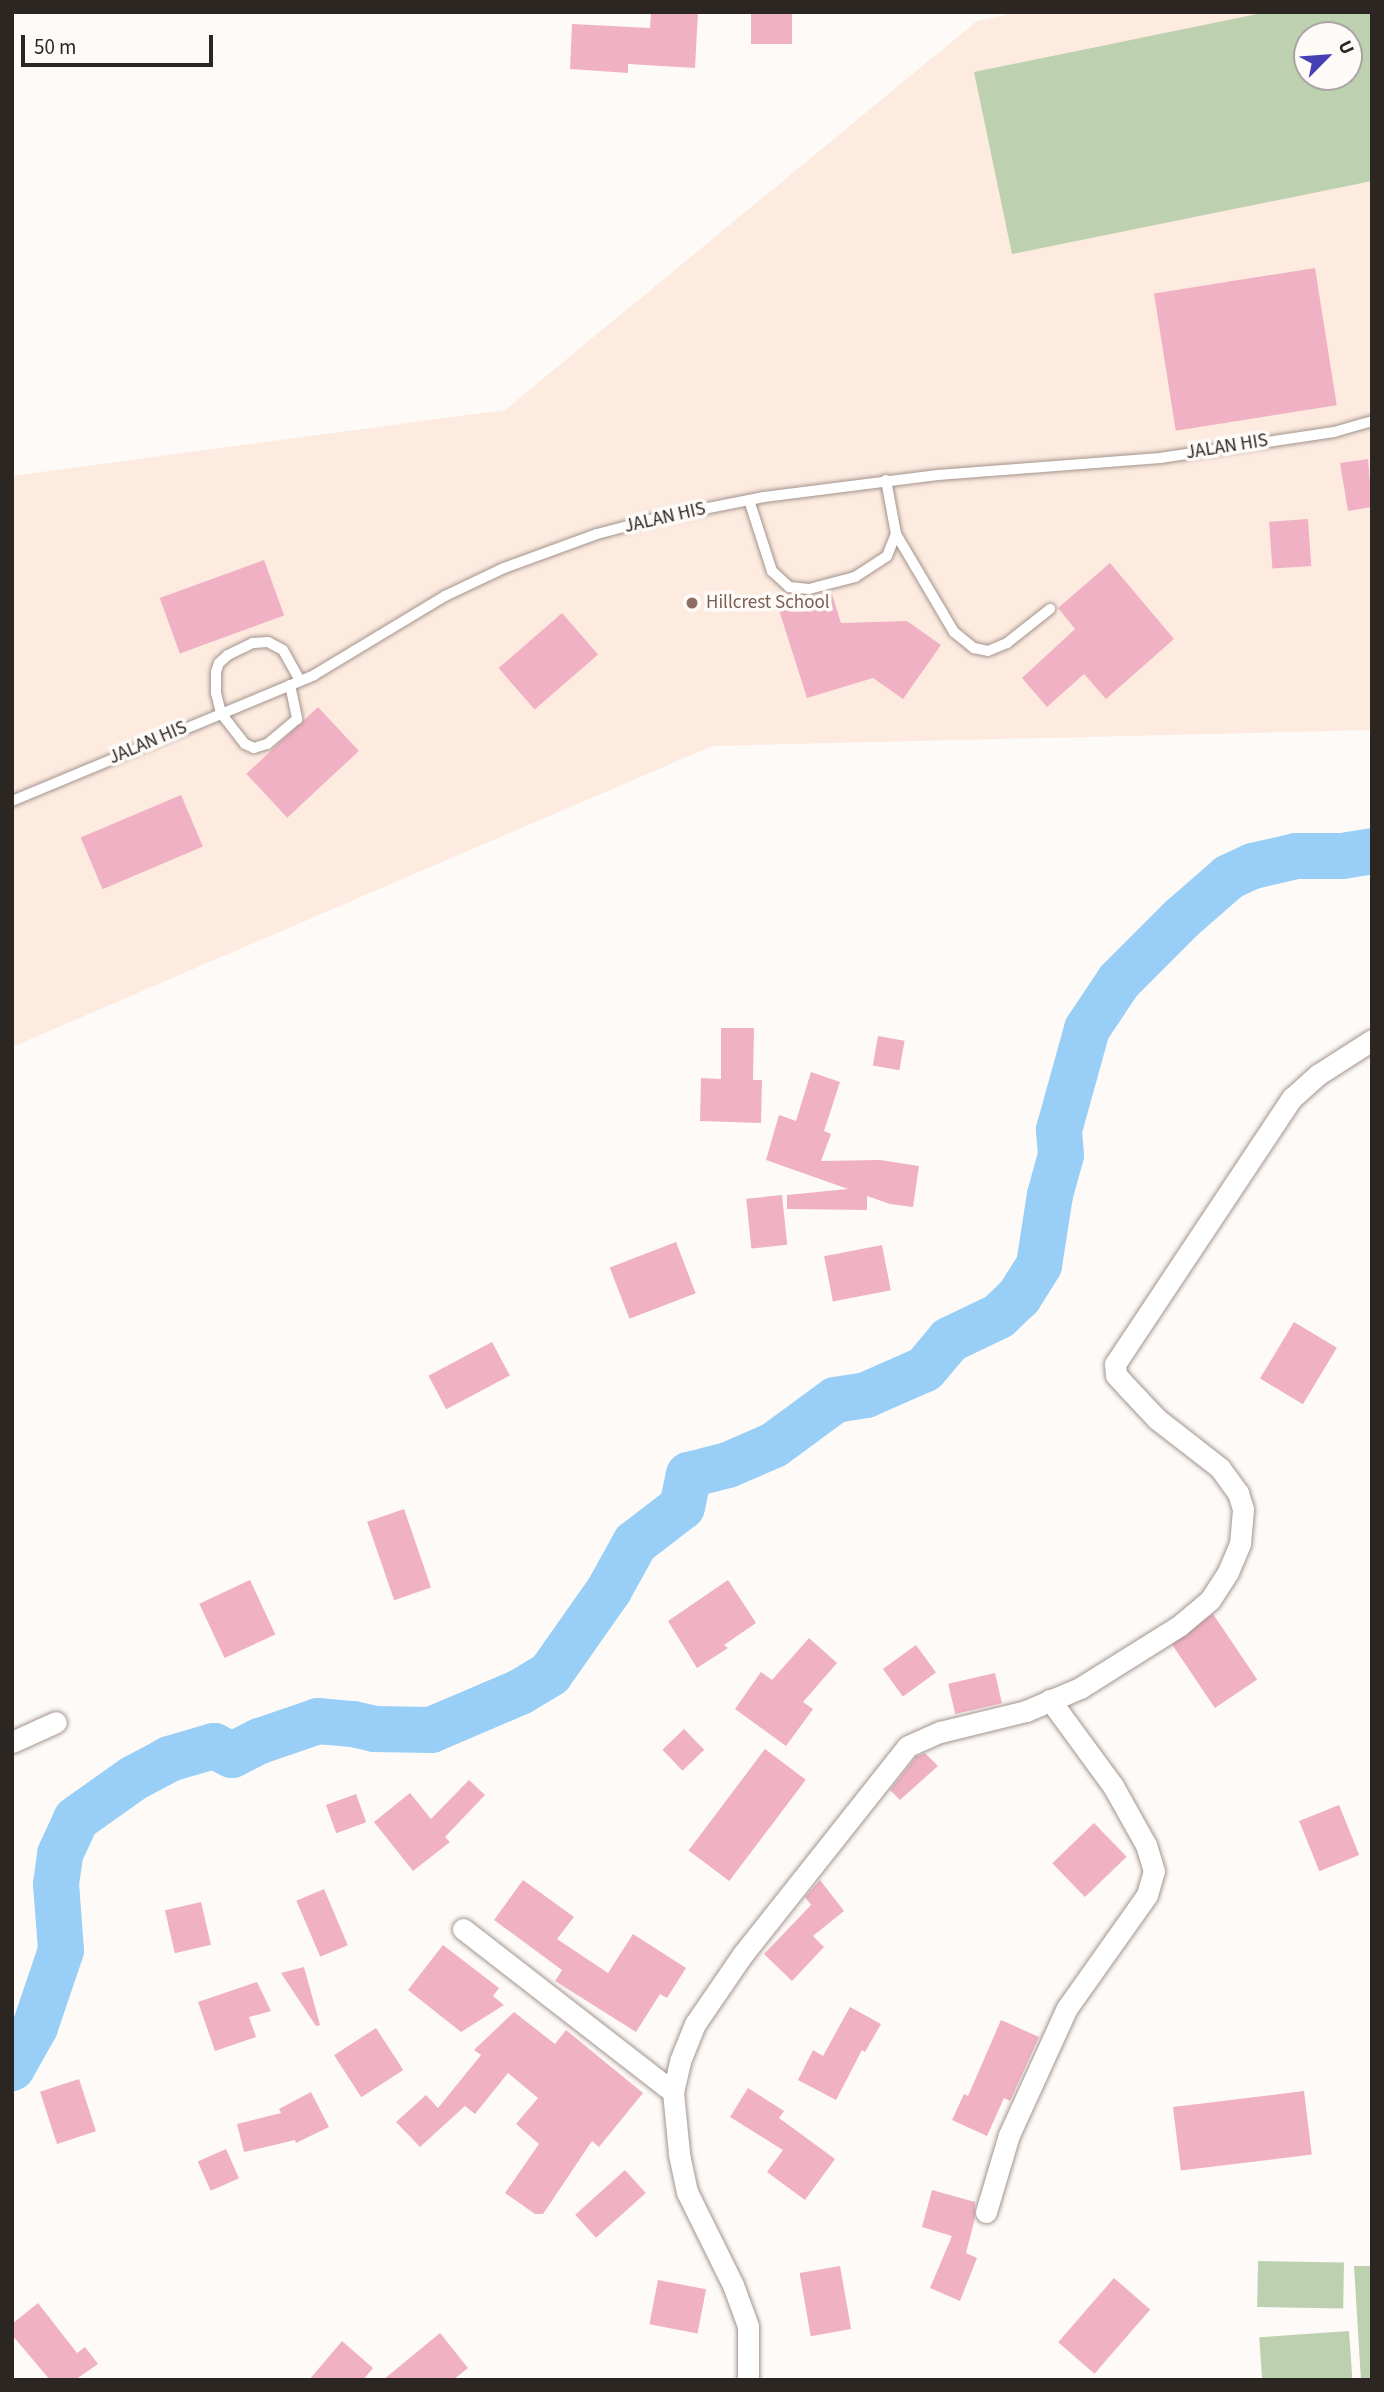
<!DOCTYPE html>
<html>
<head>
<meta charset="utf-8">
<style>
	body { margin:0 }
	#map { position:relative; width:1384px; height:2392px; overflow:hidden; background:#fdfaf8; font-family:"Source Sans 3",sans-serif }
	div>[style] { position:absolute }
	.built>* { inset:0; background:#fdebe0 }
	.green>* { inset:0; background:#bdd0b0; transform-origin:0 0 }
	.river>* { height:46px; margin:-23px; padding:0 23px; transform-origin:23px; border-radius:23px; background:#99cff7 }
	.building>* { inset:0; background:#f1b1c5; transform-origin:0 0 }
	.roads { filter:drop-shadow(0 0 2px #a3948c) drop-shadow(0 0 2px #a3948c) }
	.service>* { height:10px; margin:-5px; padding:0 5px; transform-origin:5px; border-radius:5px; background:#fff }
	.minor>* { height:21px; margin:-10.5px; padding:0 10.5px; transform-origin:10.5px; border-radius:10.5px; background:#fff }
	.dots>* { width:19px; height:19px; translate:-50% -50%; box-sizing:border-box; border:4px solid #fdfaf8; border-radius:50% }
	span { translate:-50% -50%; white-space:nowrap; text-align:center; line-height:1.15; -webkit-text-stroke:7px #fdfaf8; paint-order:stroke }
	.street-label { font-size:19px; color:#2c2623 }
	.education-label { font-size:19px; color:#785e54 }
	.left { translate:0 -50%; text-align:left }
	.frame { position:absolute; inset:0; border:14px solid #2c2623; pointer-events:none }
	.north { position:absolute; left:1293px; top:21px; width:70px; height:70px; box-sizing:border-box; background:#fdfaf8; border:2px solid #a9a5a3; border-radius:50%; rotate:65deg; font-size:19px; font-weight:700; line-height:28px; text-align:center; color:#2c2623 }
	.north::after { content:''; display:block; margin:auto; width:24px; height:32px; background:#473fb5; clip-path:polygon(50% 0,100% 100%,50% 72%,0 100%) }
	.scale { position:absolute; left:21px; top:35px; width:192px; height:32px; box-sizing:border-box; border:4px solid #2c2623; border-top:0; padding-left:9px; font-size:21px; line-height:24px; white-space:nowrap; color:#2c2623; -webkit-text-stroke:5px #fdfaf8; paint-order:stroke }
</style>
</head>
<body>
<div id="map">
	<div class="built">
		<div style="clip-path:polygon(evenodd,1021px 12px,1372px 12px,1372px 730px,712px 746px,12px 1047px,12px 476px,505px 410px,977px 21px,1021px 12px,1307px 35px,1349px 35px,1349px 77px,1307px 77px,1307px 35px)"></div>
	</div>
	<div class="green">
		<div style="clip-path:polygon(evenodd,1267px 12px,1372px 12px,1372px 181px,1012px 254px,974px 72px,1267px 12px,1307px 35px,1349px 35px,1349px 77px,1307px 77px,1307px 35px)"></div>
		<div style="left:1258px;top:2261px;width:86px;height:46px;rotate:1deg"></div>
		<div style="clip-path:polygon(1354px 2266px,1372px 2266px,1372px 2380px,1361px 2380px)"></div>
		<div style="left:1349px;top:2331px;width:49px;height:90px;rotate:86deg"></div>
	</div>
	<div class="river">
		<div style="left:12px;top:2068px;width:47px;rotate:-60.7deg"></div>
		<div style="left:35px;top:2027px;width:81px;rotate:-71.3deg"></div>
		<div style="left:61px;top:1950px;width:66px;rotate:-94.3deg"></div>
		<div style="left:56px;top:1884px;width:30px;rotate:-82deg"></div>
		<div style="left:60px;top:1854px;width:38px;rotate:-65deg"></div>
		<div style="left:76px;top:1819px;width:71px;rotate:-35.3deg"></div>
		<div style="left:134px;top:1778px;width:40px;rotate:-28deg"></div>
		<div style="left:169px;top:1759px;width:47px;rotate:-16.1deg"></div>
		<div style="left:214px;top:1746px;width:20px;rotate:27deg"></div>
		<div style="left:232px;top:1755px;width:31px;rotate:-27deg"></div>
		<div style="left:260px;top:1741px;width:61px;rotate:-19deg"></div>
		<div style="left:318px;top:1721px;width:35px;rotate:5deg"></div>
		<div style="left:353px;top:1724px;width:22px;rotate:13deg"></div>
		<div style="left:374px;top:1729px;width:57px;rotate:1deg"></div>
		<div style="left:431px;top:1730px;width:97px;rotate:-23.1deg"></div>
		<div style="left:520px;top:1692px;width:35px;rotate:-31deg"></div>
		<div style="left:550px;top:1674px;width:103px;rotate:-54.9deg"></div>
		<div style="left:609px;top:1590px;width:54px;rotate:-61deg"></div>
		<div style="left:635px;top:1543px;width:59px;rotate:-37.5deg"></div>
		<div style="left:682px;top:1507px;width:33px;rotate:-78deg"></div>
		<div style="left:689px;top:1475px;width:40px;rotate:-14.4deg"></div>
		<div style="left:728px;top:1465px;width:50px;rotate:-23.5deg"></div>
		<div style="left:774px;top:1445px;width:76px;rotate:-36.4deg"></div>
		<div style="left:835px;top:1400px;width:31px;rotate:-9deg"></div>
		<div style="left:866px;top:1395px;width:64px;rotate:-23.8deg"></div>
		<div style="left:925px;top:1369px;width:38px;rotate:-50deg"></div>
		<div style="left:949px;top:1340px;width:55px;rotate:-25.6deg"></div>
		<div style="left:999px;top:1316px;width:28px;rotate:-44deg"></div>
		<div style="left:1019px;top:1297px;width:38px;rotate:-58deg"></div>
		<div style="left:1039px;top:1265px;width:71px;rotate:-81.1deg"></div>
		<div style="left:1050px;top:1195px;width:41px;rotate:-74.6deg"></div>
		<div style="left:1061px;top:1155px;width:25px;rotate:-95deg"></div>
		<div style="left:1059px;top:1130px;width:105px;rotate:-74.5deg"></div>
		<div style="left:1087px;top:1029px;width:58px;rotate:-56.3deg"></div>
		<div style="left:1119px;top:981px;width:89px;rotate:-45deg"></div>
		<div style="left:1182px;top:918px;width:62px;rotate:-41.1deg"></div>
		<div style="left:1229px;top:877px;width:26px;rotate:-25deg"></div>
		<div style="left:1253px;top:866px;width:44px;rotate:-13.1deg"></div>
		<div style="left:1296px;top:856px;width:46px"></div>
		<div style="left:1342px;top:856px;width:30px;rotate:-9deg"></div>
	</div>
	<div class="building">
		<div style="clip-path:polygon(651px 12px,698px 12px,695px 68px,628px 64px,628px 73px,570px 69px,572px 24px,650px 28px)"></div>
		<div style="left:751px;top:12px;width:41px;height:32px"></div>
		<div style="left:1315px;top:268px;width:139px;height:163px;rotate:81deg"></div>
		<div style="clip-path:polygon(1368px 459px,1372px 507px,1348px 511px,1340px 463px)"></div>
		<div style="left:1308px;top:519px;width:47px;height:39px;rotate:86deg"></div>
		<div style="left:264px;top:560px;width:59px;height:111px;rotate:70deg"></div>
		<div style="clip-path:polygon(1110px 563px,1174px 639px,1106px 699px,1084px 674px,1047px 707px,1022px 678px,1075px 629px,1058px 608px)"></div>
		<div style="clip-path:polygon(832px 594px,841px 623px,907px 621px,941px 645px,903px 699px,873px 678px,807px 698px,779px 610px)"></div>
		<div style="left:562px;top:613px;width:55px;height:84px;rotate:49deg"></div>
		<div style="left:318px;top:707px;width:60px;height:98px;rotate:47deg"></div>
		<div style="left:181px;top:795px;width:56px;height:109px;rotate:67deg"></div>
		<div style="clip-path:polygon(721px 1028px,754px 1028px,753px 1080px,762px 1080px,761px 1123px,700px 1121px,701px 1078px,721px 1079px)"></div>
		<div style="left:878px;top:1036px;width:27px;height:30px;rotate:10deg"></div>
		<div style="clip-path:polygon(811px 1072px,840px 1082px,824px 1131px,831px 1134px,821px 1161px,880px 1160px,919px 1166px,913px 1207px,890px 1204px,867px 1196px,867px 1210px,787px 1209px,787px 1195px,848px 1189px,766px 1160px,779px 1115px,796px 1121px)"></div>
		<div style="left:782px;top:1195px;width:50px;height:36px;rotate:84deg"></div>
		<div style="left:676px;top:1242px;width:55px;height:71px;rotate:69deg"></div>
		<div style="left:882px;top:1245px;width:46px;height:59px;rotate:79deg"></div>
		<div style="left:1294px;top:1322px;width:50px;height:66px;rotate:31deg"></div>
		<div style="left:492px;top:1342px;width:38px;height:72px;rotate:62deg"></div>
		<div style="left:404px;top:1509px;width:83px;height:39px;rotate:71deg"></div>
		<div style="left:250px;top:1580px;width:60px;height:56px;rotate:65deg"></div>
		<div style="clip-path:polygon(728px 1580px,756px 1623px,724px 1645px,728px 1648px,697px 1668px,668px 1621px)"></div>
		<div style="left:1213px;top:1614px;width:79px;height:51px;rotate:56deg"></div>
		<div style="clip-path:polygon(809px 1638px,837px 1663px,803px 1702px,813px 1709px,786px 1746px,735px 1709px,761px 1672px,772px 1680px)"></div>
		<div style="left:916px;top:1645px;width:34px;height:41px;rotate:54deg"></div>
		<div style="left:995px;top:1673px;width:31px;height:48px;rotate:77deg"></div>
		<div style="left:684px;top:1729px;width:29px;height:30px;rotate:46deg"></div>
		<div style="left:765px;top:1749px;width:51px;height:127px;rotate:37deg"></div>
		<div style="clip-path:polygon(925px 1753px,938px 1766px,900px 1800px,890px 1790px,916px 1757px)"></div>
		<div style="clip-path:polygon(469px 1780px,485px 1795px,445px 1837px,450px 1842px,413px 1871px,374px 1822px,410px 1793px,431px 1819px)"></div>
		<div style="left:356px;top:1794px;width:30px;height:32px;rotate:70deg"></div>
		<div style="left:1339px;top:1805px;width:54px;height:43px;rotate:68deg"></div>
		<div style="left:1094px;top:1823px;width:47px;height:58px;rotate:46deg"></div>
		<div style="clip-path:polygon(523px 1880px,574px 1917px,557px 1939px,608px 1973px,633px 1934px,686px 1968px,667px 1998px,660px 1994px,636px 2032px,555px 1981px,562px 1970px,494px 1920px)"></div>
		<div style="clip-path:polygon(820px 1880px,844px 1911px,813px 1936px,824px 1947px,792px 1981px,764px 1954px,811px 1905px,805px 1897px)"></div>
		<div style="left:324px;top:1889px;width:61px;height:30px;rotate:67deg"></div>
		<div style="left:201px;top:1902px;width:44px;height:37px;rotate:77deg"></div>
		<div style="clip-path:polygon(443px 1945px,499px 1988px,493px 1996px,504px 2005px,461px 2032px,408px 1990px)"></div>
		<div style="clip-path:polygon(304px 1967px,320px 2025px,316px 2026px,281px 1973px)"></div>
		<div style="clip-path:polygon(257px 1982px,271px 2011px,249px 2017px,256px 2037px,215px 2051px,198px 2002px)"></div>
		<div style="clip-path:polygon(850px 2007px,881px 2024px,865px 2052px,862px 2050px,836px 2100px,798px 2080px,813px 2050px,823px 2056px)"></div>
		<div style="clip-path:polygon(514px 2012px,555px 2044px,566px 2030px,643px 2093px,599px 2147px,592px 2141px,543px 2214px,535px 2214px,505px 2193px,539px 2144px,516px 2124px,538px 2098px,508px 2073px,475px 2114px,465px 2106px,420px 2147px,396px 2122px,426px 2095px,438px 2108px,481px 2055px,474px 2050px)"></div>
		<div style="clip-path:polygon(1001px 2020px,1039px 2037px,1010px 2101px,1004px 2098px,987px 2136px,952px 2120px,964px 2094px,968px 2096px)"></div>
		<div style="left:376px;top:2028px;width:50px;height:50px;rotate:57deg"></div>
		<div style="left:79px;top:2079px;width:55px;height:41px;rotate:72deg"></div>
		<div style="clip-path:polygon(748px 2088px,784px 2111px,779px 2118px,835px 2159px,805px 2200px,767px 2172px,783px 2150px,730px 2117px)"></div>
		<div style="left:1304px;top:2091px;width:64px;height:132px;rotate:83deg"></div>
		<div style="clip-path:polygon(311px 2092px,329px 2127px,296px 2143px,295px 2140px,244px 2152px,237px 2124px,281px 2113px,279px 2109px)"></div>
		<div style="left:226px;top:2149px;width:32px;height:31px;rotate:66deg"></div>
		<div style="left:625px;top:2170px;width:31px;height:67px;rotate:48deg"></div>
		<div style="clip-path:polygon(932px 2190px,975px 2202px,975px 2218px,966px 2253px,977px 2258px,960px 2301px,930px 2288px,952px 2236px,922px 2227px)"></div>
		<div style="left:840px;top:2266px;width:64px;height:41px;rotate:80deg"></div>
		<div style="left:1114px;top:2278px;width:48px;height:85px;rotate:41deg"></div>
		<div style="left:658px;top:2280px;width:49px;height:45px;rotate:11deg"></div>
		<div style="clip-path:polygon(38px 2303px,77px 2353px,85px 2347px,98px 2364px,75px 2380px,50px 2380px,12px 2335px,12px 2324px)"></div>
		<div style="clip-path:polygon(440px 2333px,468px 2368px,453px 2380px,383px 2380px)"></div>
		<div style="clip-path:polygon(342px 2341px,373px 2368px,363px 2380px,309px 2380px)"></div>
	</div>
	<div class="roads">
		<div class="service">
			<div style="left:749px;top:500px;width:75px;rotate:72.1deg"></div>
			<div style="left:772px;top:571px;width:23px;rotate:43deg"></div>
			<div style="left:789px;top:587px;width:20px;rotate:6deg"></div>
			<div style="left:809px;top:589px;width:48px;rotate:-14.6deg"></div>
			<div style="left:855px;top:577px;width:38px;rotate:-33deg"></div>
			<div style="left:887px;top:556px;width:24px;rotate:-68deg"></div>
			<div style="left:896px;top:534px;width:55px;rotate:-100.5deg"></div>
			<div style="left:896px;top:534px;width:114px;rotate:59.4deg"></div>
			<div style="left:954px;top:632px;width:26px;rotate:39deg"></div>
			<div style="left:974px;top:648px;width:14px;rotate:12deg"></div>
			<div style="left:988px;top:651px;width:21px;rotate:-23deg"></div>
			<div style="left:1007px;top:643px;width:55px;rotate:-38.3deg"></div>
			<div style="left:290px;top:685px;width:35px;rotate:78deg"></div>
			<div style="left:297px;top:719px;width:39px;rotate:140deg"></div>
			<div style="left:267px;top:744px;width:14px;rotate:163deg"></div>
			<div style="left:254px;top:748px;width:10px;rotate:-156deg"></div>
			<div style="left:245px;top:744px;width:39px;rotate:-128deg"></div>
			<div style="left:221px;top:713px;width:21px;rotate:-104deg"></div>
			<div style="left:216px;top:693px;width:21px;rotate:-90deg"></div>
			<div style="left:216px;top:672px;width:9px;rotate:-72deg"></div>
			<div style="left:219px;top:663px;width:12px;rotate:-42deg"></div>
			<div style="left:228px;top:655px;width:28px;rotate:-26deg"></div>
			<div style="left:253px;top:643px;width:15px;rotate:-4deg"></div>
			<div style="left:268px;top:642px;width:17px;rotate:28deg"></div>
			<div style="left:283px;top:650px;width:35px;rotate:61deg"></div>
			<div style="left:12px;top:801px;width:327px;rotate:-22.6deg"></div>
			<div style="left:314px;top:675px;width:153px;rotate:-31.1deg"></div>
			<div style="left:445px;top:596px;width:65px;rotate:-25.4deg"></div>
			<div style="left:504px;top:568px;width:99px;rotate:-20.1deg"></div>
			<div style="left:597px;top:534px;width:63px;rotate:-14.7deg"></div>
			<div style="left:658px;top:518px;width:108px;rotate:-11.2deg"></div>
			<div style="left:764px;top:497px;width:175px;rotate:-7.2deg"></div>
			<div style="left:938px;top:475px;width:223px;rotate:-4.4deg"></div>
			<div style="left:1160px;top:458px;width:176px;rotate:-8.5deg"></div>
			<div style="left:1334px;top:432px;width:40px;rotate:-16deg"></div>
		</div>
		<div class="minor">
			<div style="left:12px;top:1742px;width:48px;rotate:-24.4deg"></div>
			<div style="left:463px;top:1929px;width:266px;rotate:37.8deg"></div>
			<div style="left:986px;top:2212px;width:80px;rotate:-73.4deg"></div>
			<div style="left:1009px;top:2135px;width:140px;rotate:-65.5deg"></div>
			<div style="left:1067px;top:2008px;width:138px;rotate:-54.7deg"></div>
			<div style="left:1147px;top:1895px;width:25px;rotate:-74deg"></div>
			<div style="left:1154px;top:1871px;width:27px;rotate:-107deg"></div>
			<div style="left:1146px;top:1845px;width:68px;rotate:-119.2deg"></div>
			<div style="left:1113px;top:1786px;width:107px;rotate:-126.2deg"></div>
			<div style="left:748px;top:2380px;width:54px;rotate:-90deg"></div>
			<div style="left:748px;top:2326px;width:44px;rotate:-110.1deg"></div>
			<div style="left:733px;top:2285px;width:104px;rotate:-116.3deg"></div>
			<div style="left:687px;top:2192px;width:40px;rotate:-102deg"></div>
			<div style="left:679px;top:2153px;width:61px;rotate:-95.6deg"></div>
			<div style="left:673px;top:2092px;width:32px;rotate:-77deg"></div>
			<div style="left:680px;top:2061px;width:40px;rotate:-68deg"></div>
			<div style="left:695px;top:2024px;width:85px;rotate:-55.6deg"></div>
			<div style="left:743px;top:1954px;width:265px;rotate:-51.6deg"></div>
			<div style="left:908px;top:1746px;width:35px;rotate:-24deg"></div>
			<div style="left:940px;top:1732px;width:89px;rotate:-13.7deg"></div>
			<div style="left:1026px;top:1711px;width:59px;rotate:-23.1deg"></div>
			<div style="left:1080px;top:1688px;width:117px;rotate:-32.1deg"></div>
			<div style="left:1179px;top:1626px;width:40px;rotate:-40deg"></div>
			<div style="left:1210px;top:1600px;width:33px;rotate:-57deg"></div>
			<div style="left:1228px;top:1572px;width:30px;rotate:-67deg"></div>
			<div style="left:1240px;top:1544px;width:35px;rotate:-85deg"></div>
			<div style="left:1243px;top:1509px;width:17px;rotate:-107deg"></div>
			<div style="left:1238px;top:1493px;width:31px;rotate:-126deg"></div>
			<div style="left:1220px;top:1468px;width:80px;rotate:-142.1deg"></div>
			<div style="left:1157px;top:1419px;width:45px;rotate:-133.2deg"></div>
			<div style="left:1126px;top:1386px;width:15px;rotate:-132deg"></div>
			<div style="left:1116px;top:1375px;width:11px;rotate:-95deg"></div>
			<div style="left:1115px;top:1364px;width:320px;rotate:-56.4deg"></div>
			<div style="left:1292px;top:1098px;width:36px;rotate:-42deg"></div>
			<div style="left:1319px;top:1074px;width:63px;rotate:-32.7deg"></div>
		</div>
	</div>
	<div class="dots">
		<div style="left:692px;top:603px;background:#8d6e63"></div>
	</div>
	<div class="street-label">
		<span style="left:1227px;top:447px;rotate:-9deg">JALAN HIS</span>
		<span style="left:665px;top:518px;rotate:-13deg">JALAN HIS</span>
		<span style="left:148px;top:743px;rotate:-23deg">JALAN HIS</span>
	</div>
	<div class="education-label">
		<span class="left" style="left:706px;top:603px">Hillcrest School</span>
	</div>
	<div class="frame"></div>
	<div class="north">U</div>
	<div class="scale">50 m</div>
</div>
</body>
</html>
